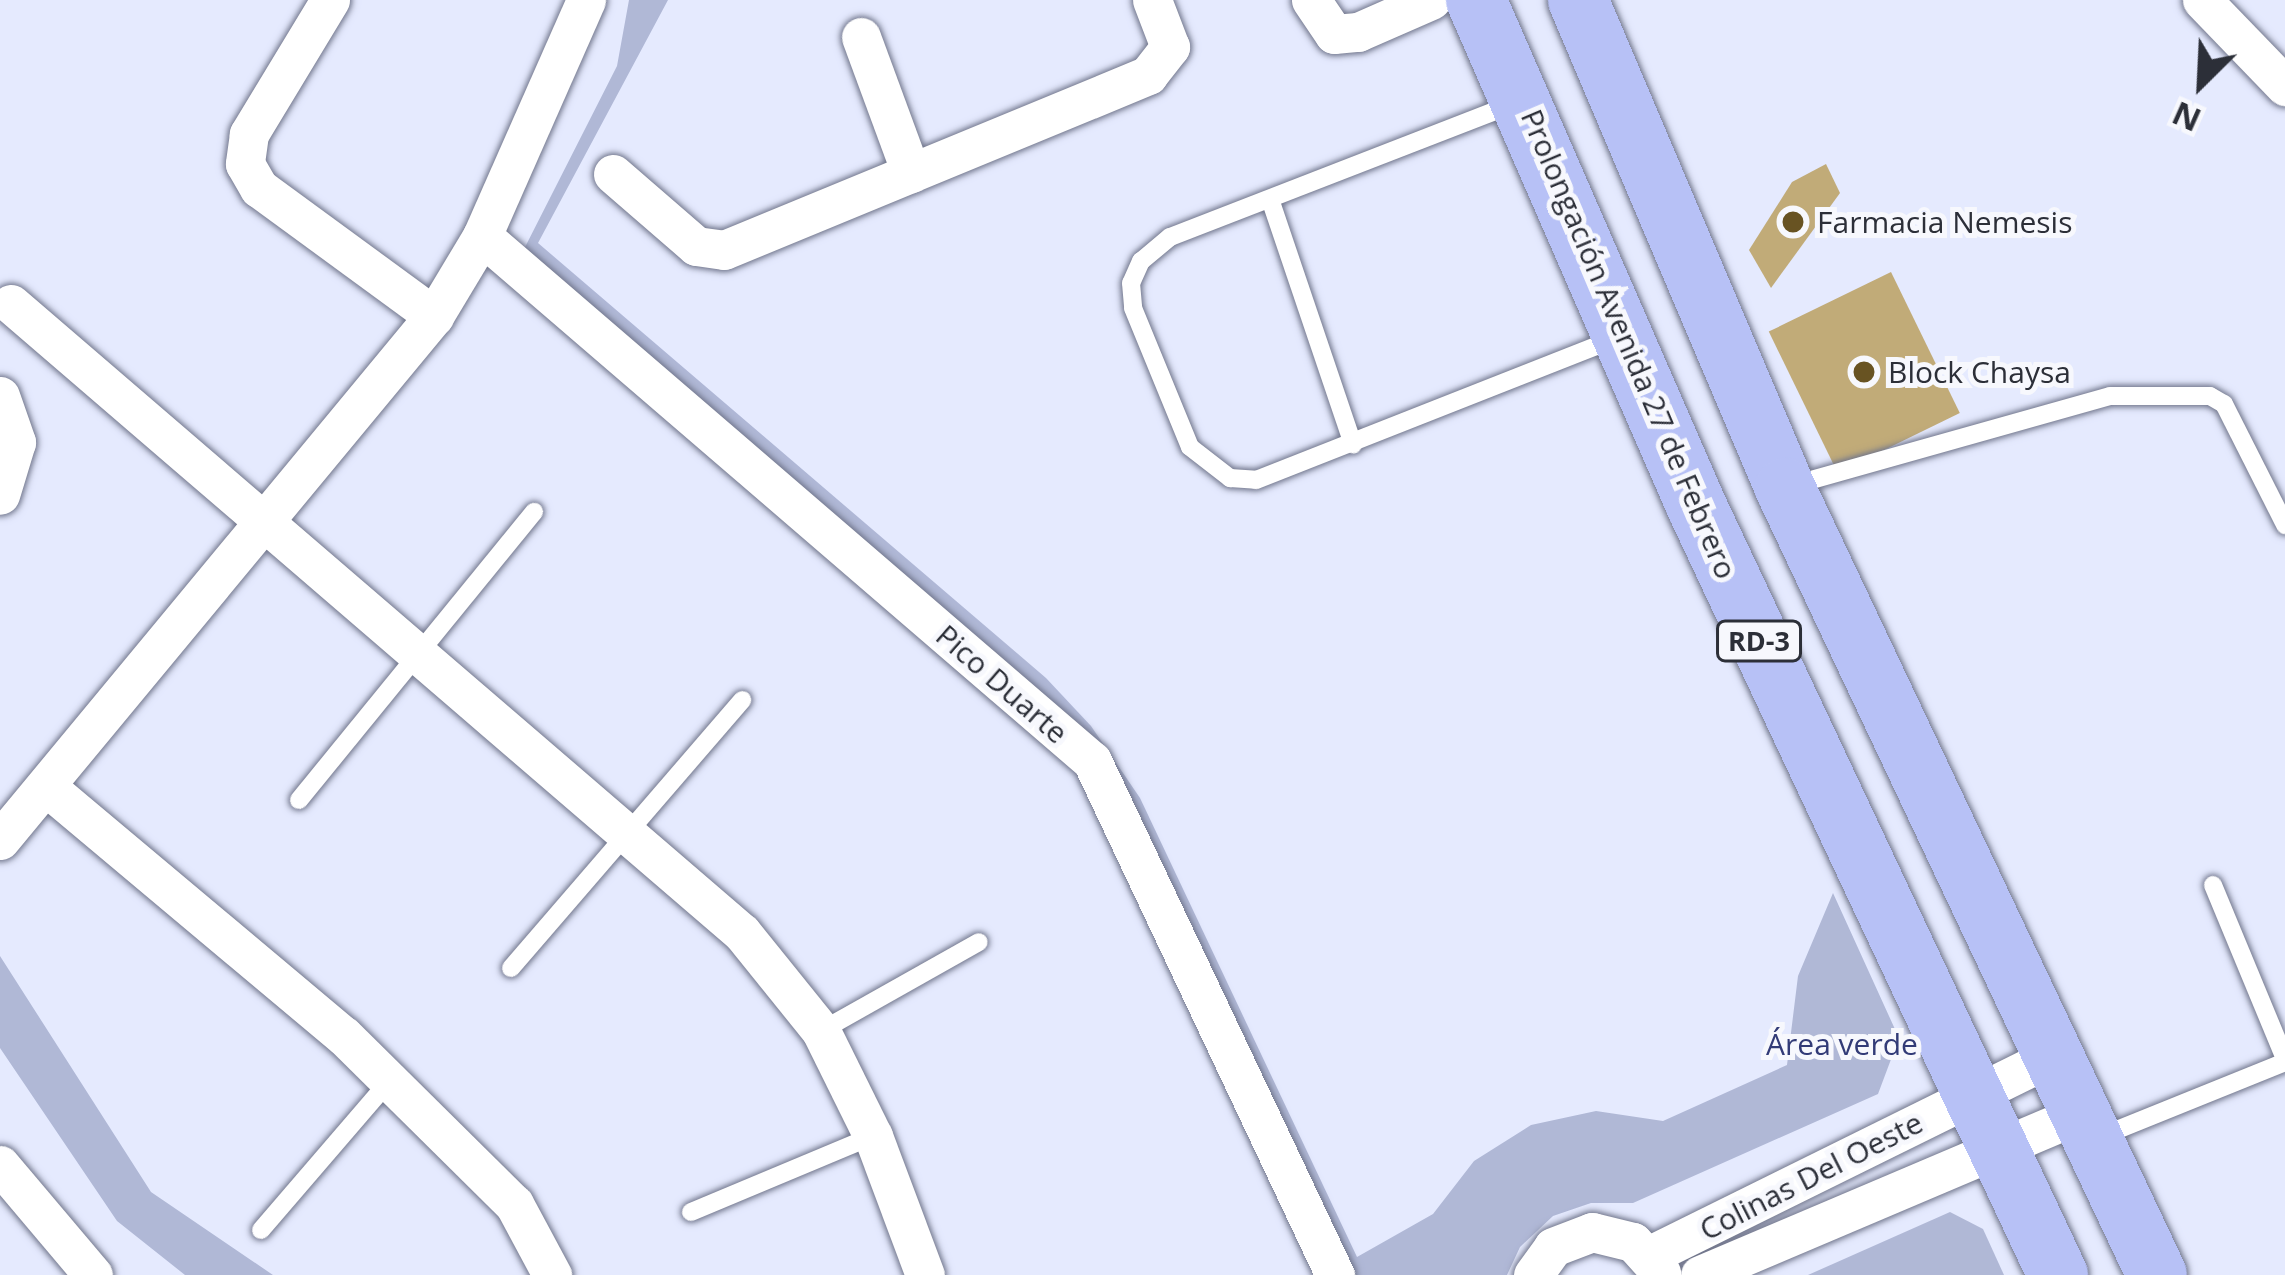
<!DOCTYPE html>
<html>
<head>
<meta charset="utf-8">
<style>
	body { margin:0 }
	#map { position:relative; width:2285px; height:1275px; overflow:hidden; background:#e5eafe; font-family:"Open Sans",sans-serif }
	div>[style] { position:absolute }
	.green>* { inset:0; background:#b0b8d6 }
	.building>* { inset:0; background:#c1ab78; transform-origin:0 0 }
	.roads { filter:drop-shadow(0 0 3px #71768c) drop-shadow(0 0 3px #71768c) }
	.service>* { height:18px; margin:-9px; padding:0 9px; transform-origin:9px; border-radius:9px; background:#fff }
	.minor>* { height:39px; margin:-19.5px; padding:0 19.5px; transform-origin:19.5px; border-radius:19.5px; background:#fff }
	.primary>* { height:60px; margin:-30px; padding:0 30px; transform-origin:30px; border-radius:30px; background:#b7c1f6 }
	.dots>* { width:33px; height:33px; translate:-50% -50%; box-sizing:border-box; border:6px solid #f7f8fd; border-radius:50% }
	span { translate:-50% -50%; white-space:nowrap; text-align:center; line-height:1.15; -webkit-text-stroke:10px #f7f8fd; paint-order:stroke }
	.shield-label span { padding:3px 9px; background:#f7f8fd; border:3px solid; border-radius:9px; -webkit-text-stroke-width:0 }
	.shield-label { font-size:27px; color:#2c2f38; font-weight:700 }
	.poi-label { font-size:30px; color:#2c2f38 }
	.left { translate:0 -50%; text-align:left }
	.street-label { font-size:30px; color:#2c2f38 }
	.park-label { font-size:30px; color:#323b77 }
	.north { position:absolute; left:2141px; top:24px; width:120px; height:120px; -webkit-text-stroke:9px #f7f8fd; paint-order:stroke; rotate:204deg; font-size:33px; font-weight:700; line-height:48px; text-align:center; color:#2c2f38 }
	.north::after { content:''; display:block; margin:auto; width:42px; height:54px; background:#2c2f38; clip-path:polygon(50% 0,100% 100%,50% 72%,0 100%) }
</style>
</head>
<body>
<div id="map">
	<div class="green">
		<div style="clip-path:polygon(629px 0,668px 0,538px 243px,1046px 678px,1091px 726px,1140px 798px,1357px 1257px,1433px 1214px,1474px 1161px,1531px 1125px,1596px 1111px,1663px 1121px,1787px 1065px,1798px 976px,1833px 893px,1899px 1038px,1878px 1094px,1633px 1203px,1591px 1203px,1553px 1216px,1520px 1247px,1507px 1275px,1348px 1275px,1129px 817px,521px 255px,617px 66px)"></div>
		<div style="clip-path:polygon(0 956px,151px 1192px,273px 1275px,185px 1275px,117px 1221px,0 1048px)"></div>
		<div style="clip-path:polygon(1950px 1212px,1983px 1229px,2004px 1275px,1808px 1275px)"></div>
	</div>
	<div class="building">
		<div style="clip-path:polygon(1826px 164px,1840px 193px,1771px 288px,1749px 250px,1792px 182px)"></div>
		<div style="left:1891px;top:272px;width:157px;height:136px;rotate:64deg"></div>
	</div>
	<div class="roads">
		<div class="service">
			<div style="left:1513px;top:104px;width:368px;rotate:158.8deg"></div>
			<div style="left:1170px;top:237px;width:38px;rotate:140deg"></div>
			<div style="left:1141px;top:261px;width:24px;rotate:114deg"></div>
			<div style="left:1131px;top:283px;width:25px;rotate:85deg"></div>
			<div style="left:1133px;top:308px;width:150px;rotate:67.7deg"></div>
			<div style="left:1190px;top:447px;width:51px;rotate:37.8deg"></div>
			<div style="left:1230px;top:478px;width:26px;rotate:4deg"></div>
			<div style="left:1256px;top:480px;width:387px;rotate:-21.5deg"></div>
			<div style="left:1271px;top:202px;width:256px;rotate:71.3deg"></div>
			<div style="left:1790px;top:486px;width:332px;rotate:-15.7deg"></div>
			<div style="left:2110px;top:396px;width:100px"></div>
			<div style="left:2210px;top:396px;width:16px;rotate:30deg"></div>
			<div style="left:2224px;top:404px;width:136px;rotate:63.2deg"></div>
			<div style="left:299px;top:800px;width:372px;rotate:-50.8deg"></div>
			<div style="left:2213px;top:885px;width:188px;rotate:67.5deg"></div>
			<div style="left:511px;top:968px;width:354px;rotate:-49.2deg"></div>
			<div style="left:821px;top:1031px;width:181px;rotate:-29.4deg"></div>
			<div style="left:2102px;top:1136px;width:197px;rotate:-22deg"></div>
			<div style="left:691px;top:1212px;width:197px;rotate:-22.7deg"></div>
			<div style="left:261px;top:1230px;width:196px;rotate:-49.3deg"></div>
		</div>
		<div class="minor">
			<div style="left:330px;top:0;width:157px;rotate:121.2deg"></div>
			<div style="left:249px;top:134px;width:30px;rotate:98deg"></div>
			<div style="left:245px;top:164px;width:28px;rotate:60deg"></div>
			<div style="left:259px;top:188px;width:217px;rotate:36.2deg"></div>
			<div style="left:1311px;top:0;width:41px;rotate:55.9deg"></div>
			<div style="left:1334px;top:34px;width:24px;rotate:-5deg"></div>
			<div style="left:1358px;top:32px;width:80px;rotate:-23.7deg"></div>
			<div style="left:2202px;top:0;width:120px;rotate:46deg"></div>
			<div style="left:861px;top:37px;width:145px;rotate:69.8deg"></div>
			<div style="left:613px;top:174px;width:110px;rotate:40.9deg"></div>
			<div style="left:696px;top:246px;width:28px;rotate:8deg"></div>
			<div style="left:724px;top:250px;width:459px;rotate:-22.4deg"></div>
			<div style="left:1148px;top:75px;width:36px;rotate:-52deg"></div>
			<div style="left:1170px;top:47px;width:50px;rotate:-111deg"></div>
			<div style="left:482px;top:236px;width:805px;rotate:40.72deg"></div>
			<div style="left:1092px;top:761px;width:569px;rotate:64.7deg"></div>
			<div style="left:11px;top:304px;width:964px;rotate:40.71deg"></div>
			<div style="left:742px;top:933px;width:126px;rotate:51.1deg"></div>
			<div style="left:821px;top:1031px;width:117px;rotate:63.7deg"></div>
			<div style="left:873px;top:1136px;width:148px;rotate:69.5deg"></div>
			<div style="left:0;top:396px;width:49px;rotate:70.8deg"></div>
			<div style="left:16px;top:442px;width:55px;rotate:106.8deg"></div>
			<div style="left:48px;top:788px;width:386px;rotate:40deg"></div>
			<div style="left:344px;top:1036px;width:239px;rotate:44.7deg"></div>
			<div style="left:514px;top:1204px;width:81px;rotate:61.8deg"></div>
			<div style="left:0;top:840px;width:680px;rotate:-50.37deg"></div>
			<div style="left:434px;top:316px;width:93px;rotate:-59deg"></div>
			<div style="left:482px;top:236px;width:258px;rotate:-66.2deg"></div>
			<div style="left:0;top:1165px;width:144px;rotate:49.8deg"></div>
			<div style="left:1650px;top:1255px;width:449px;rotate:-26.3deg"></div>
			<div style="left:1533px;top:1275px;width:34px;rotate:-54deg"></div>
			<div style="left:1553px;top:1247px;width:42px;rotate:-21deg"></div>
			<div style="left:1592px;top:1232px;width:42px;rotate:13.7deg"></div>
			<div style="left:1633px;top:1242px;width:42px;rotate:47.9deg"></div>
			<div style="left:1700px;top:1275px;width:414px;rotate:-23deg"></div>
		</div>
		<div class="primary">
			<div style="left:1476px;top:0;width:551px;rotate:66.46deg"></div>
			<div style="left:1696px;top:505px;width:851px;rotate:64.82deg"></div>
			<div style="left:1578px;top:0;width:530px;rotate:67.01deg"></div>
			<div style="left:1785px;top:488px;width:870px;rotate:64.7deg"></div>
		</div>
	</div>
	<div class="dots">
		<div style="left:1793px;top:222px;background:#685322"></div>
		<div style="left:1864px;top:372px;background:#685322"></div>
	</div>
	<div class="shield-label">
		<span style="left:1759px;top:641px">RD-3</span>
	</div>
	<div class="poi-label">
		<span class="left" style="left:1817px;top:222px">Farmacia Nemesis</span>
		<span class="left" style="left:1888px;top:372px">Block Chaysa</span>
	</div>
	<div class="street-label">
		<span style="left:1629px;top:344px;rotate:67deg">Prolongación Avenida 27 de Febrero</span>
		<span style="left:1002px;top:684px;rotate:41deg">Pico Duarte</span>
		<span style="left:1811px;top:1176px;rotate:-27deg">Colinas Del Oeste</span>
	</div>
	<div class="park-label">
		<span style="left:1842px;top:1044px">Área verde</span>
	</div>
	<div class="north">N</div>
</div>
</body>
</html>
